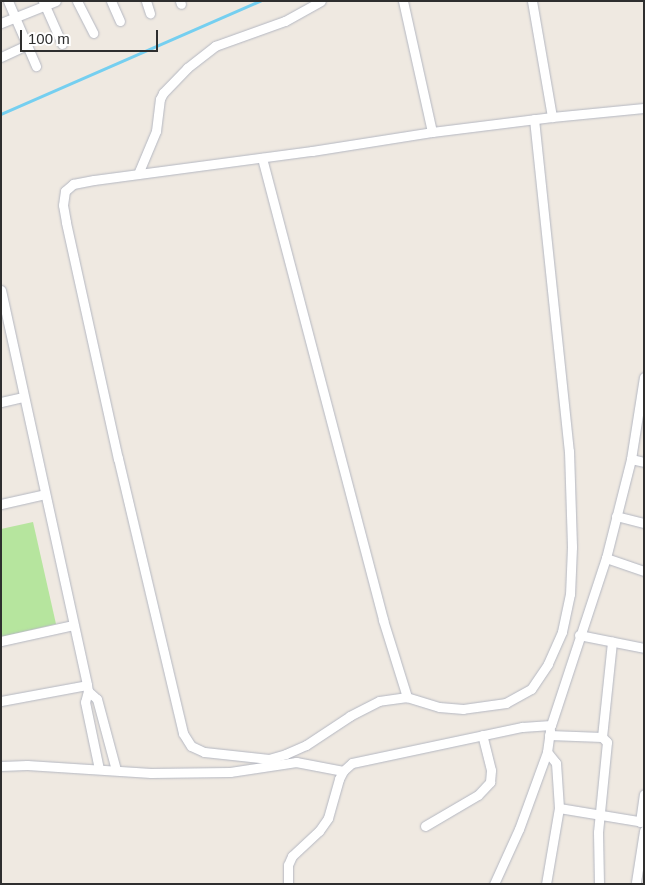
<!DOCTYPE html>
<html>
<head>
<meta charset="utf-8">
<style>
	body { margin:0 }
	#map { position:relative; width:645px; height:885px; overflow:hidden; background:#efe9e1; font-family:Arial,sans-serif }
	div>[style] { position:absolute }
	.green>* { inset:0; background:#b6e59e }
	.stream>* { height:2.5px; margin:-1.25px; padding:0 1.25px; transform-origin:1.25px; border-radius:1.25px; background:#75cff0 }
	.roads { filter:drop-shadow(0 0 1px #b4b7c1) drop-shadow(0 0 1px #b4b7c1) }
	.minor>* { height:9px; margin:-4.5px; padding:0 4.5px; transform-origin:4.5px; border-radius:4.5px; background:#fff }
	span { translate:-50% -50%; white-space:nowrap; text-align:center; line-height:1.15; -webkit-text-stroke:4px #fff; paint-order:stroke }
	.frame { position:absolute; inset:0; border:2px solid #2e2e2e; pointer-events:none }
	.scale { position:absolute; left:20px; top:30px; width:138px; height:22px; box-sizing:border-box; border:2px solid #2e2e2e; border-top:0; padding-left:6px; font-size:15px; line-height:18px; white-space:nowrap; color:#2e2e2e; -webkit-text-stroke:4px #fff; paint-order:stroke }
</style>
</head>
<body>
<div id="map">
	<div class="green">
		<div style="clip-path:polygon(33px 522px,56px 624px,1px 637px,1px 529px)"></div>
	</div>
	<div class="stream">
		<div style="left:1px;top:114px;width:283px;rotate:-23.6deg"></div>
	</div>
	<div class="roads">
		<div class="minor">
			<div style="left:8px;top:1px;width:71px;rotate:66.7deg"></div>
			<div style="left:43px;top:1px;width:47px;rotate:66.2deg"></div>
			<div style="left:77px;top:1px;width:36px;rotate:63deg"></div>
			<div style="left:111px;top:1px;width:22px;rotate:66deg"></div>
			<div style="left:146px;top:1px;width:13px;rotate:72deg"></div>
			<div style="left:180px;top:1px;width:3px;rotate:72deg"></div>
			<div style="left:403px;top:1px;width:134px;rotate:77.5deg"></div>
			<div style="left:532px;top:1px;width:118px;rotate:80.2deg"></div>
			<div style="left:1px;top:23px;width:59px;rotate:-21.8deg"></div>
			<div style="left:1px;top:57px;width:29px;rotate:-25deg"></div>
			<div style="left:534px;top:119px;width:334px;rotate:84deg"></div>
			<div style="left:569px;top:451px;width:96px;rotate:88.2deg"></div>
			<div style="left:572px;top:547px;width:47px;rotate:92.4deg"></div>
			<div style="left:570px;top:594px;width:39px;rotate:102deg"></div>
			<div style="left:562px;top:632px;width:35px;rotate:114deg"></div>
			<div style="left:548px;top:664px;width:30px;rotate:124deg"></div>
			<div style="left:531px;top:689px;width:29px;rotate:151deg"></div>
			<div style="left:506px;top:703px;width:43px;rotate:172.1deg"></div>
			<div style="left:463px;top:709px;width:24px;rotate:-175deg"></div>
			<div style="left:439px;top:707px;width:34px;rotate:-163deg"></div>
			<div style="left:407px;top:697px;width:28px;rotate:172deg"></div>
			<div style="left:379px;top:701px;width:33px;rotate:153deg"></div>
			<div style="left:350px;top:716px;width:53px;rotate:146.6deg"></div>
			<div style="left:306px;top:745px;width:22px;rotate:156deg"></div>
			<div style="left:286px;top:754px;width:18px;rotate:164deg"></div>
			<div style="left:269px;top:759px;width:65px;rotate:-173.9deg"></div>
			<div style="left:204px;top:752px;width:14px;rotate:-155deg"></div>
			<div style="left:191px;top:746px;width:15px;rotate:-122deg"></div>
			<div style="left:183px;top:733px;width:282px;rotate:-103.3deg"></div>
			<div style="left:118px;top:459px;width:243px;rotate:-102.4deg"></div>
			<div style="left:66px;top:222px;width:17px;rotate:-100deg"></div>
			<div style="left:63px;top:205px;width:14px;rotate:-82deg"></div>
			<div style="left:65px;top:191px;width:11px;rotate:-41deg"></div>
			<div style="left:73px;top:184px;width:21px;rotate:-11deg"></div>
			<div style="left:94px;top:180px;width:220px;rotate:-7.6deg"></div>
			<div style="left:312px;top:151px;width:121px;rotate:-9deg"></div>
			<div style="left:432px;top:132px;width:121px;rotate:-7.1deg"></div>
			<div style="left:552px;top:117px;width:92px;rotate:-5.6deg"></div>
			<div style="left:262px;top:158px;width:478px;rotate:75.3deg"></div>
			<div style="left:383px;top:620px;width:81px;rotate:72.7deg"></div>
			<div style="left:138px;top:174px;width:47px;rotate:-67.3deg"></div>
			<div style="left:156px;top:131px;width:32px;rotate:-83deg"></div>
			<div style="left:160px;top:99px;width:7px;rotate:-63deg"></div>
			<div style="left:163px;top:93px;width:35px;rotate:-46deg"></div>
			<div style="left:187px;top:68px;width:36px;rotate:-38deg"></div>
			<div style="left:215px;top:46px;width:74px;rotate:-19.7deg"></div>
			<div style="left:285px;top:21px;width:41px;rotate:-29.1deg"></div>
			<div style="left:1px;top:290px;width:404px;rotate:77.7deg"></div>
			<div style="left:87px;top:685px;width:6px;rotate:81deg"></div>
			<div style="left:88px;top:691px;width:11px;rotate:105deg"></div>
			<div style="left:85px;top:702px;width:68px;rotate:78.2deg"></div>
			<div style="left:1px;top:402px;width:23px;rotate:-13deg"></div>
			<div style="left:631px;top:459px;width:13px;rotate:13deg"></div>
			<div style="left:1px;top:504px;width:45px;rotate:-12.8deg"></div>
			<div style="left:616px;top:516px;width:29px;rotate:14deg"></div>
			<div style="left:606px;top:558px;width:40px;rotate:18.9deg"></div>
			<div style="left:579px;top:635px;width:66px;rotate:11.3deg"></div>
			<div style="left:1px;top:641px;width:74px;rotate:-12.5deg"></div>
			<div style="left:88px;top:691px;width:12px;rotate:42deg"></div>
			<div style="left:97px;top:699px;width:73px;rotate:75deg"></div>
			<div style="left:1px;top:701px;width:87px;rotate:-10.5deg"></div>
			<div style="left:549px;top:735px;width:53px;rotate:2.2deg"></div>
			<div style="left:602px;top:737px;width:7px;rotate:45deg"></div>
			<div style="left:607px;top:742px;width:90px;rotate:95.7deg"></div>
			<div style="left:598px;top:832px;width:52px;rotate:88.9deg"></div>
			<div style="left:602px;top:737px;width:96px;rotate:-84deg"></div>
			<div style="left:1px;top:766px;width:26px;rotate:-2deg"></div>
			<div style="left:27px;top:765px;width:124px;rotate:3.7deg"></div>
			<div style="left:151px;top:773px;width:79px;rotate:-0.7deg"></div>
			<div style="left:230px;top:772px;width:67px;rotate:-8.6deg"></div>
			<div style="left:296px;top:762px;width:48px;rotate:10.8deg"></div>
			<div style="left:559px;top:808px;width:86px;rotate:9.4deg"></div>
			<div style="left:640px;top:822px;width:28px;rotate:-82deg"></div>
			<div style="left:425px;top:826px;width:61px;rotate:-30.3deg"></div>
			<div style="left:478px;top:795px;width:18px;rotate:-47deg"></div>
			<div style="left:490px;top:782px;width:12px;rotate:-85deg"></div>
			<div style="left:491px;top:770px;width:36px;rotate:-104deg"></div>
			<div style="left:636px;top:882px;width:52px;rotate:-81.1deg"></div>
			<div style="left:288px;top:884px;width:19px;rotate:-90deg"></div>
			<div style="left:288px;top:865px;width:10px;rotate:-66deg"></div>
			<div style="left:292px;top:856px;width:37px;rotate:-43deg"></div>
			<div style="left:319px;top:831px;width:16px;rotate:-55deg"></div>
			<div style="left:328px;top:818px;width:41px;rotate:-74.2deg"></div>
			<div style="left:339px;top:779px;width:9px;rotate:-63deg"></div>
			<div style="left:343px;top:771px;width:12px;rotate:-42deg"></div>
			<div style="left:352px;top:763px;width:174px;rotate:-12deg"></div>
			<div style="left:522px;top:727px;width:29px;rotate:-4deg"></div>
			<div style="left:551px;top:725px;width:176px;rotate:-71.8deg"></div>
			<div style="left:606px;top:558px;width:102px;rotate:-75.8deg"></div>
			<div style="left:631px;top:459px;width:83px;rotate:-81deg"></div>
			<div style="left:494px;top:884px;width:60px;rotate:-65.6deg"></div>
			<div style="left:519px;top:829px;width:82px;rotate:-70deg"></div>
			<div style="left:547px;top:752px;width:22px;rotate:-82deg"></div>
			<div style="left:546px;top:884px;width:77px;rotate:-80.3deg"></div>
			<div style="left:559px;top:808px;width:45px;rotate:-93.8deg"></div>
			<div style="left:556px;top:763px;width:14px;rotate:-129deg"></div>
		</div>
	</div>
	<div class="frame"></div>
	<div class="scale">100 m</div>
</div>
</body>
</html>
